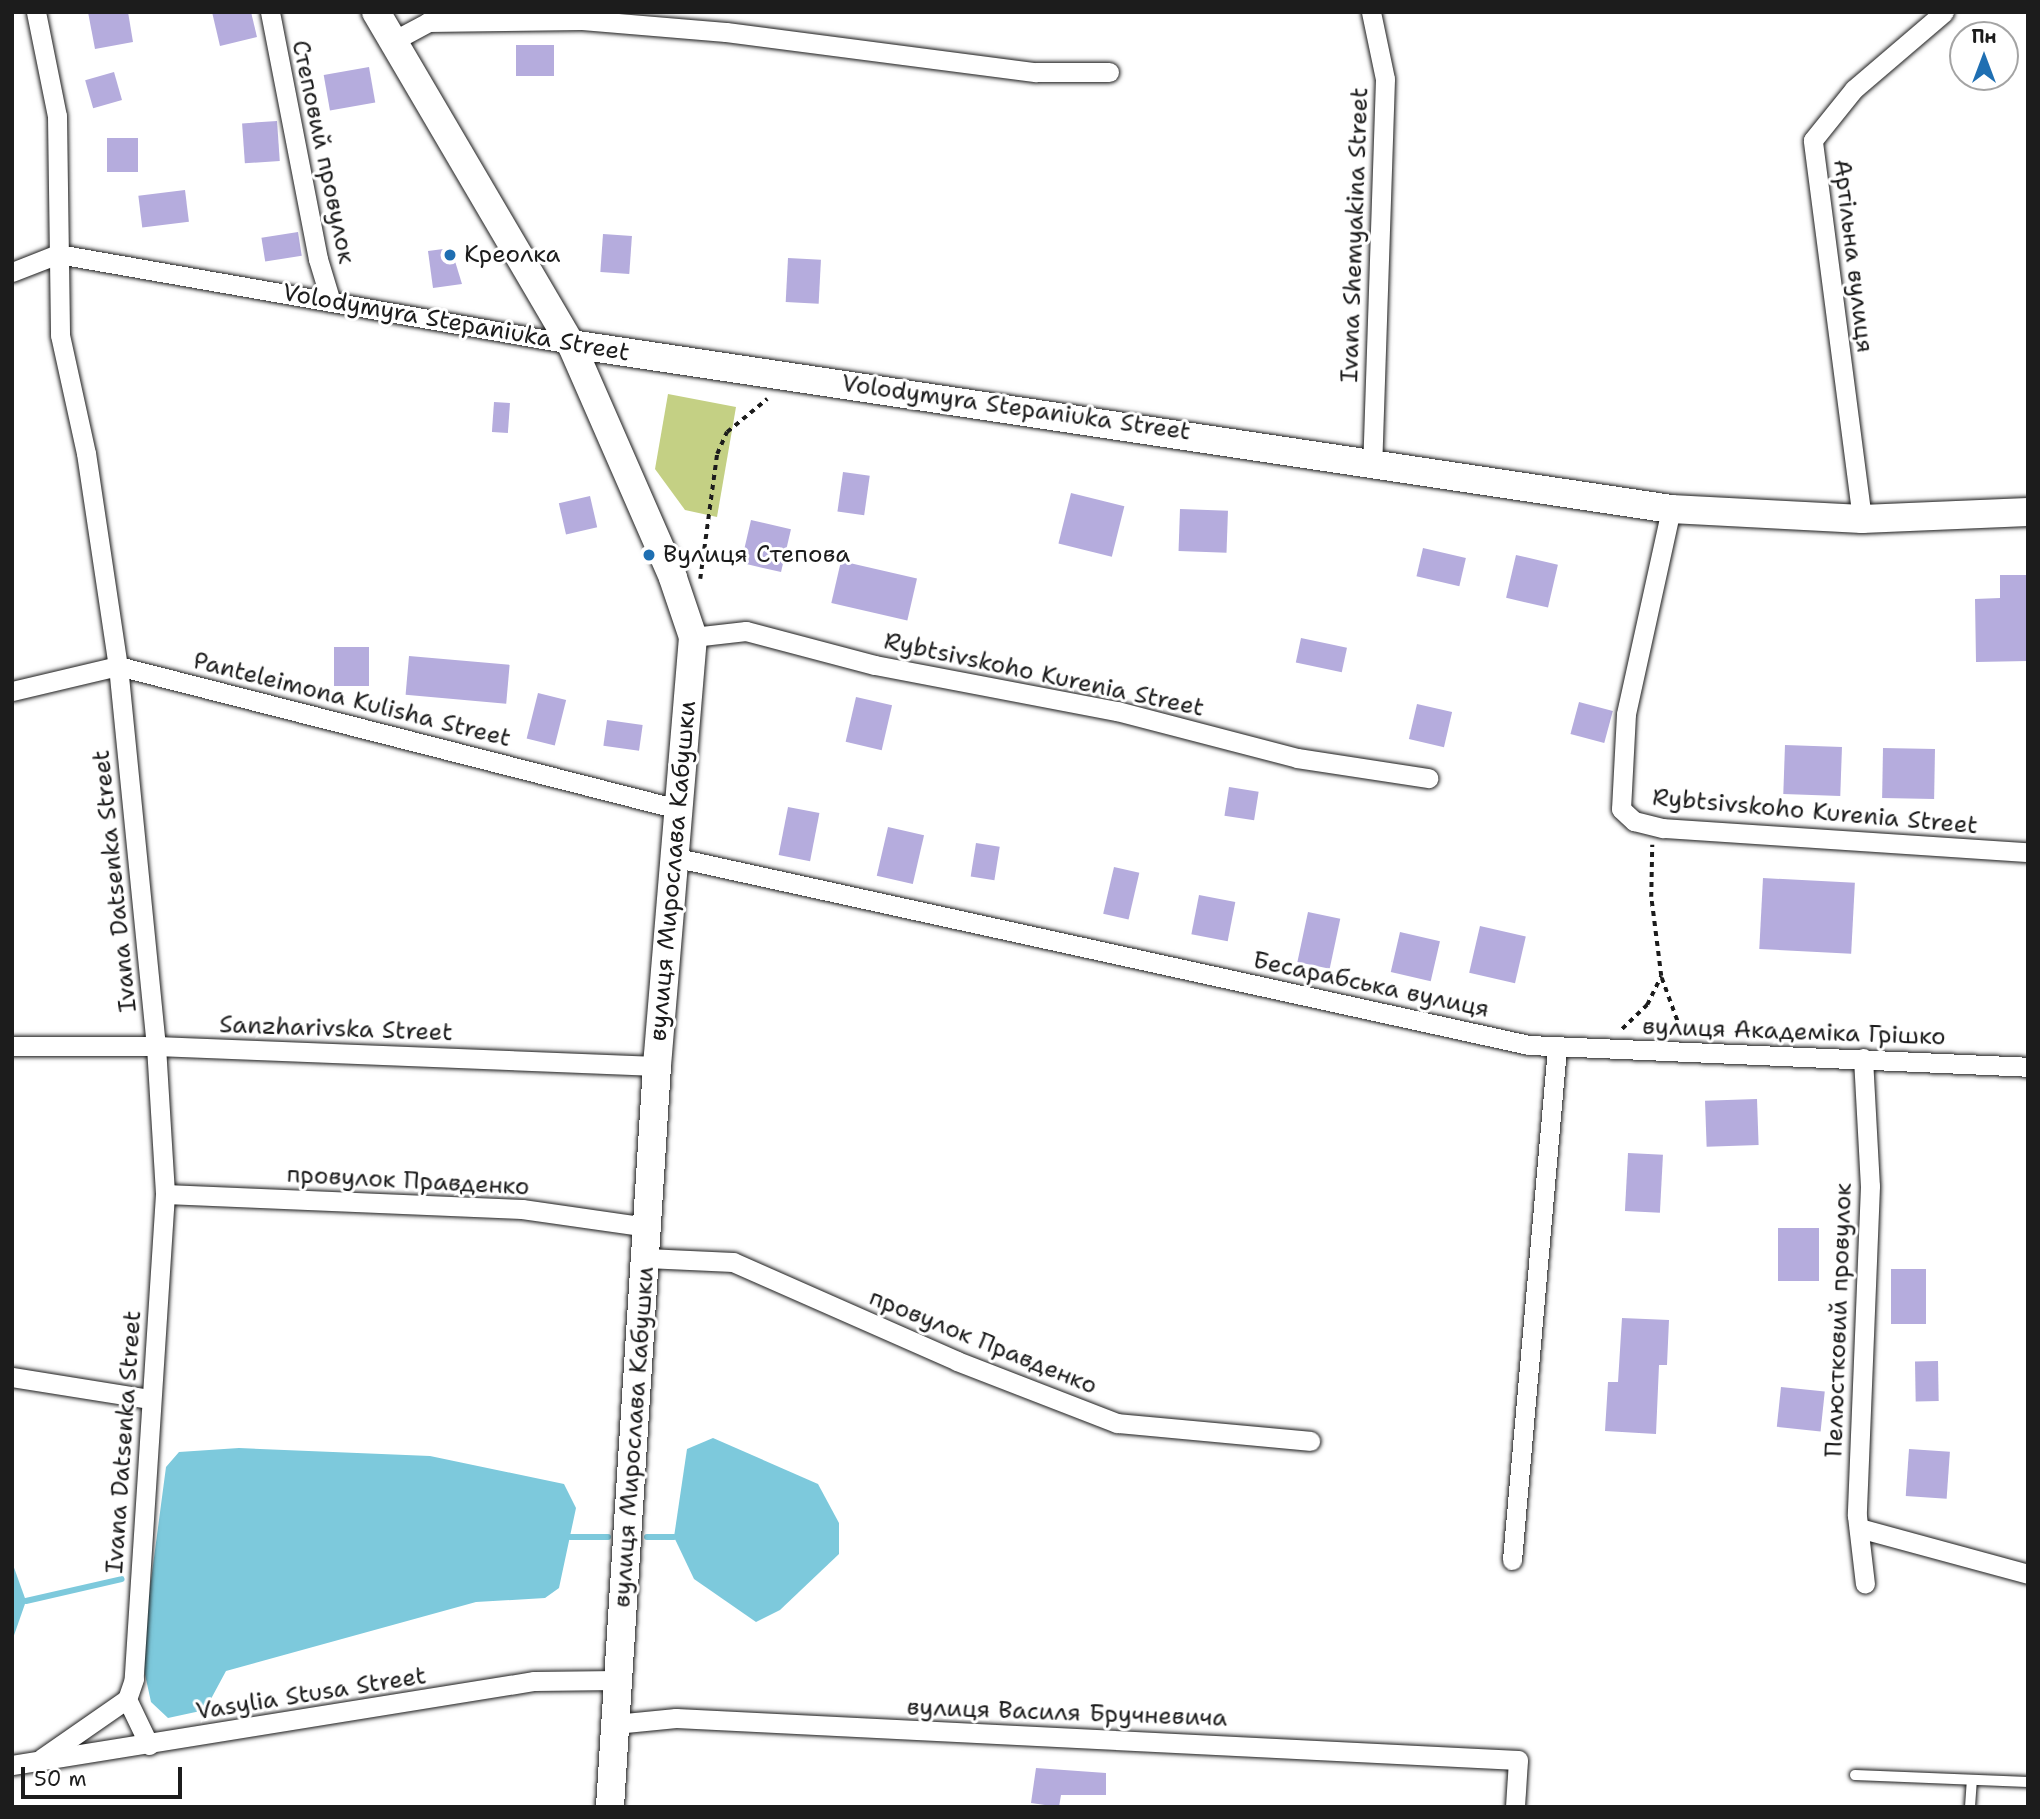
<!DOCTYPE html>
<html>
<head>
<meta charset="utf-8">
<style>
	body { margin:0 }
	#map { position:relative; width:2040px; height:1819px; overflow:hidden; background:#fff; font-family:"Shantell Sans",sans-serif }
	div>[style] { position:absolute }
	.green>* { inset:0; background:#c4d084 }
	.water>* { inset:0; background:#7dc9dc }
	.stream>* { height:6px; margin:-3px; padding:0 3px; transform-origin:3px; border-radius:3px; background:#7dc9dc }
	.building>* { inset:0; background:#b5acdd; transform-origin:0 0 }
	.path>* { height:3.5px; margin-top:-1.75px; transform-origin:0; background:repeating-linear-gradient(90deg,#1c1c1c 0 5px,transparent 0 10px) }
	.roads { filter:drop-shadow(0 0 2px #1c1c1c) drop-shadow(0 0 2px #1c1c1c) }
	.lane>* { height:10px; margin:-5px; padding:0 5px; transform-origin:5px; border-radius:5px; background:#fff }
	.street>* { height:19px; margin:-9.5px; padding:0 9.5px; transform-origin:9.5px; border-radius:9.5px; background:#fff }
	.secondary>* { height:28px; margin:-14px; padding:0 14px; transform-origin:14px; border-radius:14px; background:#fff }
	.dots>* { width:19px; height:19px; translate:-50% -50%; box-sizing:border-box; border:4px solid #fff; border-radius:50% }
	span { translate:-50% -50%; white-space:nowrap; text-align:center; line-height:1.15; -webkit-text-stroke:6px #fff; paint-order:stroke }
	.street-label { font-size:24px; color:#1c1c1c }
	.poi-label { font-size:24px; color:#1c1c1c }
	.left { translate:0 -50%; text-align:left }
	.frame { position:absolute; inset:0; border:14px solid #1c1c1c; pointer-events:none }
	.north { position:absolute; left:1949px; top:21px; width:70px; height:70px; box-sizing:border-box; background:#fff; border:2px solid #a4a4a4; border-radius:50%; rotate:0deg; font-size:19px; font-weight:700; line-height:28px; text-align:center; color:#1c1c1c }
	.north::after { content:''; display:block; margin:auto; width:24px; height:32px; background:#1f6fb2; clip-path:polygon(50% 0,100% 100%,50% 72%,0 100%) }
	.scale { position:absolute; left:21px; top:1767px; width:161px; height:32px; box-sizing:border-box; border:4px solid #1c1c1c; border-top:0; padding-left:9px; font-size:21px; line-height:24px; white-space:nowrap; color:#1c1c1c; -webkit-text-stroke:5px #fff; paint-order:stroke }
</style>
</head>
<body>
<div id="map">
	<div class="green">
		<div style="clip-path:polygon(668px 394px,736px 407px,717px 517px,685px 510px,655px 469px)"></div>
	</div>
	<div class="water">
		<div style="clip-path:polygon(713px 1438px,818px 1484px,839px 1523px,839px 1554px,780px 1610px,756px 1622px,694px 1579px,674px 1537px,687px 1449px)"></div>
		<div style="clip-path:polygon(239px 1448px,430px 1456px,564px 1484px,576px 1508px,559px 1588px,545px 1598px,476px 1602px,226px 1671px,205px 1710px,168px 1718px,151px 1702px,141px 1656px,166px 1467px,179px 1452px)"></div>
		<div style="clip-path:polygon(12px 1562px,26px 1601px,12px 1641px)"></div>
	</div>
	<div class="stream">
		<div style="left:570px;top:1537px;width:38px"></div>
		<div style="left:647px;top:1537px;width:27px"></div>
		<div style="left:26px;top:1601px;width:98px;rotate:-12.9deg"></div>
	</div>
	<div class="building">
		<div style="clip-path:polygon(88px 12px,128px 12px,133px 42px,95px 49px)"></div>
		<div style="clip-path:polygon(212px 12px,251px 12px,257px 37px,220px 46px)"></div>
		<div style="left:516px;top:45px;width:38px;height:31px"></div>
		<div style="left:369px;top:67px;width:36px;height:46px;rotate:80deg"></div>
		<div style="left:114px;top:72px;width:29px;height:30px;rotate:74deg"></div>
		<div style="left:277px;top:121px;width:40px;height:35px;rotate:86deg"></div>
		<div style="left:107px;top:138px;width:31px;height:34px"></div>
		<div style="left:185px;top:190px;width:32px;height:47px;rotate:83deg"></div>
		<div style="left:298px;top:232px;width:24px;height:37px;rotate:81deg"></div>
		<div style="left:603px;top:234px;width:29px;height:38px;rotate:4deg"></div>
		<div style="clip-path:polygon(451px 248px,462px 284px,433px 288px,428px 251px)"></div>
		<div style="left:788px;top:258px;width:33px;height:44px;rotate:3deg"></div>
		<div style="left:494px;top:402px;width:16px;height:30px;rotate:4deg"></div>
		<div style="left:843px;top:472px;width:27px;height:40px;rotate:8deg"></div>
		<div style="left:1071px;top:493px;width:55px;height:52px;rotate:14deg"></div>
		<div style="left:590px;top:496px;width:32px;height:32px;rotate:77deg"></div>
		<div style="left:1180px;top:509px;width:48px;height:42px;rotate:2deg"></div>
		<div style="left:751px;top:520px;width:41px;height:44px;rotate:13deg"></div>
		<div style="left:1423px;top:548px;width:44px;height:29px;rotate:13deg"></div>
		<div style="left:1516px;top:555px;width:43px;height:44px;rotate:13deg"></div>
		<div style="left:841px;top:561px;width:78px;height:43px;rotate:13deg"></div>
		<div style="clip-path:polygon(2000px 575px,2028px 575px,2028px 661px,1976px 662px,1975px 599px,2000px 598px)"></div>
		<div style="left:1301px;top:638px;width:47px;height:25px;rotate:12deg"></div>
		<div style="left:334px;top:647px;width:35px;height:39px"></div>
		<div style="left:409px;top:656px;width:101px;height:39px;rotate:5deg"></div>
		<div style="left:538px;top:693px;width:29px;height:47px;rotate:14deg"></div>
		<div style="left:856px;top:697px;width:37px;height:46px;rotate:13deg"></div>
		<div style="left:1579px;top:702px;width:35px;height:33px;rotate:15deg"></div>
		<div style="left:1417px;top:704px;width:36px;height:36px;rotate:13deg"></div>
		<div style="left:607px;top:720px;width:36px;height:26px;rotate:8deg"></div>
		<div style="left:1785px;top:745px;width:57px;height:49px;rotate:2deg"></div>
		<div style="left:1883px;top:748px;width:52px;height:50px;rotate:1deg"></div>
		<div style="left:1229px;top:787px;width:30px;height:29px;rotate:9deg"></div>
		<div style="left:788px;top:807px;width:32px;height:49px;rotate:11deg"></div>
		<div style="left:888px;top:827px;width:37px;height:50px;rotate:13deg"></div>
		<div style="left:976px;top:843px;width:24px;height:34px;rotate:9deg"></div>
		<div style="left:1114px;top:867px;width:26px;height:48px;rotate:13deg"></div>
		<div style="left:1763px;top:878px;width:92px;height:71px;rotate:3deg"></div>
		<div style="left:1199px;top:895px;width:37px;height:40px;rotate:11deg"></div>
		<div style="left:1308px;top:912px;width:33px;height:51px;rotate:12deg"></div>
		<div style="left:1480px;top:926px;width:47px;height:48px;rotate:13deg"></div>
		<div style="left:1400px;top:932px;width:41px;height:41px;rotate:13deg"></div>
		<div style="left:1757px;top:1099px;width:46px;height:52px;rotate:88deg"></div>
		<div style="left:1628px;top:1153px;width:35px;height:58px;rotate:3deg"></div>
		<div style="left:1778px;top:1228px;width:41px;height:53px"></div>
		<div style="left:1891px;top:1269px;width:35px;height:55px"></div>
		<div style="clip-path:polygon(1622px 1318px,1669px 1320px,1667px 1365px,1659px 1365px,1656px 1434px,1605px 1431px,1608px 1382px,1618px 1382px)"></div>
		<div style="left:1938px;top:1361px;width:40px;height:23px;rotate:89deg"></div>
		<div style="left:1781px;top:1387px;width:44px;height:40px;rotate:6deg"></div>
		<div style="left:1909px;top:1449px;width:41px;height:47px;rotate:4deg"></div>
		<div style="clip-path:polygon(1036px 1768px,1106px 1773px,1106px 1795px,1061px 1795px,1059px 1807px,1031px 1803px)"></div>
	</div>
	<div class="path">
		<div style="left:700px;top:579px;width:126px;rotate:-82.3deg"></div>
		<div style="left:717px;top:454px;width:24px;rotate:-66deg"></div>
		<div style="left:727px;top:432px;width:52px;rotate:-39.5deg"></div>
		<div style="left:1662px;top:978px;width:59px;rotate:70deg"></div>
		<div style="left:1622px;top:1029px;width:35px;rotate:-44deg"></div>
		<div style="left:1647px;top:1005px;width:32px;rotate:-64deg"></div>
		<div style="left:1661px;top:976px;width:80px;rotate:-97.2deg"></div>
		<div style="left:1651px;top:897px;width:52px;rotate:-88.9deg"></div>
	</div>
	<div class="roads">
		<div class="lane">
			<div style="left:1855px;top:1775px;width:173px;rotate:2.3deg"></div>
			<div style="left:1970px;top:1807px;width:27px;rotate:-86deg"></div>
		</div>
		<div class="street">
			<div style="left:36px;top:12px;width:106px;rotate:78.6deg"></div>
			<div style="left:57px;top:116px;width:219px;rotate:89.2deg"></div>
			<div style="left:60px;top:335px;width:121px;rotate:77.6deg"></div>
			<div style="left:86px;top:453px;width:215px;rotate:81.5deg"></div>
			<div style="left:118px;top:666px;width:382px;rotate:84.3deg"></div>
			<div style="left:156px;top:1046px;width:148px;rotate:86.5deg"></div>
			<div style="left:165px;top:1194px;width:486px;rotate:93.7deg"></div>
			<div style="left:134px;top:1679px;width:21px;rotate:109deg"></div>
			<div style="left:127px;top:1699px;width:51px;rotate:64.4deg"></div>
			<div style="left:270px;top:12px;width:252px;rotate:79deg"></div>
			<div style="left:318px;top:259px;width:45px;rotate:73.2deg"></div>
			<div style="left:1371px;top:12px;width:68px;rotate:78.2deg"></div>
			<div style="left:1385px;top:79px;width:382px;rotate:91.9deg"></div>
			<div style="left:393px;top:41px;width:40px;rotate:-28deg"></div>
			<div style="left:428px;top:22px;width:154px;rotate:-0.7deg"></div>
			<div style="left:582px;top:20px;width:144px;rotate:4.8deg"></div>
			<div style="left:726px;top:32px;width:313px;rotate:7.4deg"></div>
			<div style="left:1036px;top:72px;width:73px"></div>
			<div style="left:12px;top:272px;width:49px;rotate:-21.4deg"></div>
			<div style="left:58px;top:254px;width:521px;rotate:9.95deg"></div>
			<div style="left:1671px;top:509px;width:210px;rotate:102.4deg"></div>
			<div style="left:1626px;top:714px;width:95px;rotate:93deg"></div>
			<div style="left:1621px;top:809px;width:18px;rotate:43deg"></div>
			<div style="left:1634px;top:821px;width:30px;rotate:14deg"></div>
			<div style="left:1663px;top:828px;width:366px;rotate:3.8deg"></div>
			<div style="left:1862px;top:519px;width:382px;rotate:-97.4deg"></div>
			<div style="left:1813px;top:140px;width:65px;rotate:-51.2deg"></div>
			<div style="left:1854px;top:89px;width:118px;rotate:-40.5deg"></div>
			<div style="left:693px;top:637px;width:53px;rotate:-6.5deg"></div>
			<div style="left:746px;top:631px;width:133px;rotate:14.8deg"></div>
			<div style="left:875px;top:665px;width:246px;rotate:10.8deg"></div>
			<div style="left:1117px;top:711px;width:186px;rotate:14.6deg"></div>
			<div style="left:1297px;top:758px;width:133px;rotate:8.7deg"></div>
			<div style="left:12px;top:691px;width:109px;rotate:-13.3deg"></div>
			<div style="left:118px;top:666px;width:578px;rotate:14.32deg"></div>
			<div style="left:673px;top:857px;width:876px;rotate:12.39deg"></div>
			<div style="left:1529px;top:1045px;width:499px;rotate:2.5deg"></div>
			<div style="left:12px;top:1046px;width:144px"></div>
			<div style="left:156px;top:1046px;width:501px;rotate:2.29deg"></div>
			<div style="left:1863px;top:1058px;width:128px;rotate:86.9deg"></div>
			<div style="left:1870px;top:1186px;width:330px;rotate:92.3deg"></div>
			<div style="left:1857px;top:1516px;width:68px;rotate:83.3deg"></div>
			<div style="left:165px;top:1194px;width:357px;rotate:2.4deg"></div>
			<div style="left:522px;top:1209px;width:126px;rotate:8.2deg"></div>
			<div style="left:646px;top:1258px;width:87px;rotate:2.6deg"></div>
			<div style="left:733px;top:1262px;width:245px;rotate:23.8deg"></div>
			<div style="left:957px;top:1361px;width:172px;rotate:21.2deg"></div>
			<div style="left:1117px;top:1423px;width:194px;rotate:5.3deg"></div>
			<div style="left:12px;top:1377px;width:140px;rotate:9.1deg"></div>
			<div style="left:1859px;top:1528px;width:175px;rotate:15.2deg"></div>
			<div style="left:1512px;top:1560px;width:514px;rotate:-84.98deg"></div>
			<div style="left:615px;top:1724px;width:61px;rotate:-5.6deg"></div>
			<div style="left:676px;top:1718px;width:843px;rotate:2.86deg"></div>
			<div style="left:1518px;top:1760px;width:47px;rotate:93.7deg"></div>
			<div style="left:42px;top:1758px;width:103px;rotate:-34.8deg"></div>
			<div style="left:12px;top:1765px;width:529px;rotate:-9.14deg"></div>
			<div style="left:534px;top:1681px;width:83px;rotate:-0.7deg"></div>
		</div>
		<div class="secondary">
			<div style="left:376px;top:12px;width:385px;rotate:59.6deg"></div>
			<div style="left:571px;top:344px;width:255px;rotate:66.4deg"></div>
			<div style="left:673px;top:578px;width:62px;rotate:71.3deg"></div>
			<div style="left:693px;top:637px;width:431px;rotate:94.8deg"></div>
			<div style="left:657px;top:1066px;width:742px;rotate:93.63deg"></div>
			<div style="left:571px;top:344px;width:1112px;rotate:8.53deg"></div>
			<div style="left:1671px;top:509px;width:191px;rotate:3deg"></div>
			<div style="left:1862px;top:519px;width:166px;rotate:-2.4deg"></div>
		</div>
	</div>
	<div class="dots">
		<div style="left:450px;top:255px;background:#1f6fb2"></div>
		<div style="left:649px;top:555px;background:#1f6fb2"></div>
	</div>
	<div class="street-label">
		<span style="left:323px;top:152px;rotate:78deg">Степовий провулок</span>
		<span style="left:1355px;top:235px;rotate:-88deg">Ivana Shemyakina Street</span>
		<span style="left:1853px;top:256px;rotate:83deg">Артільна вулиця</span>
		<span style="left:456px;top:323px;rotate:10deg">Volodymyra Stepaniuka Street</span>
		<span style="left:1016px;top:408px;rotate:8deg">Volodymyra Stepaniuka Street</span>
		<span style="left:1044px;top:675px;rotate:12deg">Rybtsivskoho Kurenia Street</span>
		<span style="left:352px;top:700px;rotate:14deg">Panteleimona Kulisha Street</span>
		<span style="left:1815px;top:812px;rotate:5deg">Rybtsivskoho Kurenia Street</span>
		<span style="left:673px;top:871px;rotate:-85deg">вулиця Мирослава Кабушки</span>
		<span style="left:115px;top:881px;rotate:-96deg">Ivana Datsenka Street</span>
		<span style="left:1371px;top:985px;rotate:12deg">Бесарабська вулиця</span>
		<span style="left:336px;top:1029px;rotate:2deg">Sanzharivska Street</span>
		<span style="left:1794px;top:1032px;rotate:2deg">вулиця Академіка Грішко</span>
		<span style="left:408px;top:1181px;rotate:3deg">провулок Правденко</span>
		<span style="left:1839px;top:1320px;rotate:-88deg">Пелюстковий провулок</span>
		<span style="left:983px;top:1342px;rotate:22deg">провулок Правденко</span>
		<span style="left:634px;top:1437px;rotate:-86deg">вулиця Мирослава Кабушки</span>
		<span style="left:124px;top:1442px;rotate:-86deg">Ivana Datsenka Street</span>
		<span style="left:311px;top:1694px;rotate:-9deg">Vasylia Stusa Street</span>
		<span style="left:1067px;top:1713px;rotate:2deg">вулиця Василя Бручневича</span>
	</div>
	<div class="poi-label">
		<span class="left" style="left:464px;top:255px">Креолка</span>
		<span class="left" style="left:663px;top:555px">Вулиця Степова</span>
	</div>
	<div class="frame"></div>
	<div class="north">Пн</div>
	<div class="scale">50 m</div>
</div>
</body>
</html>
